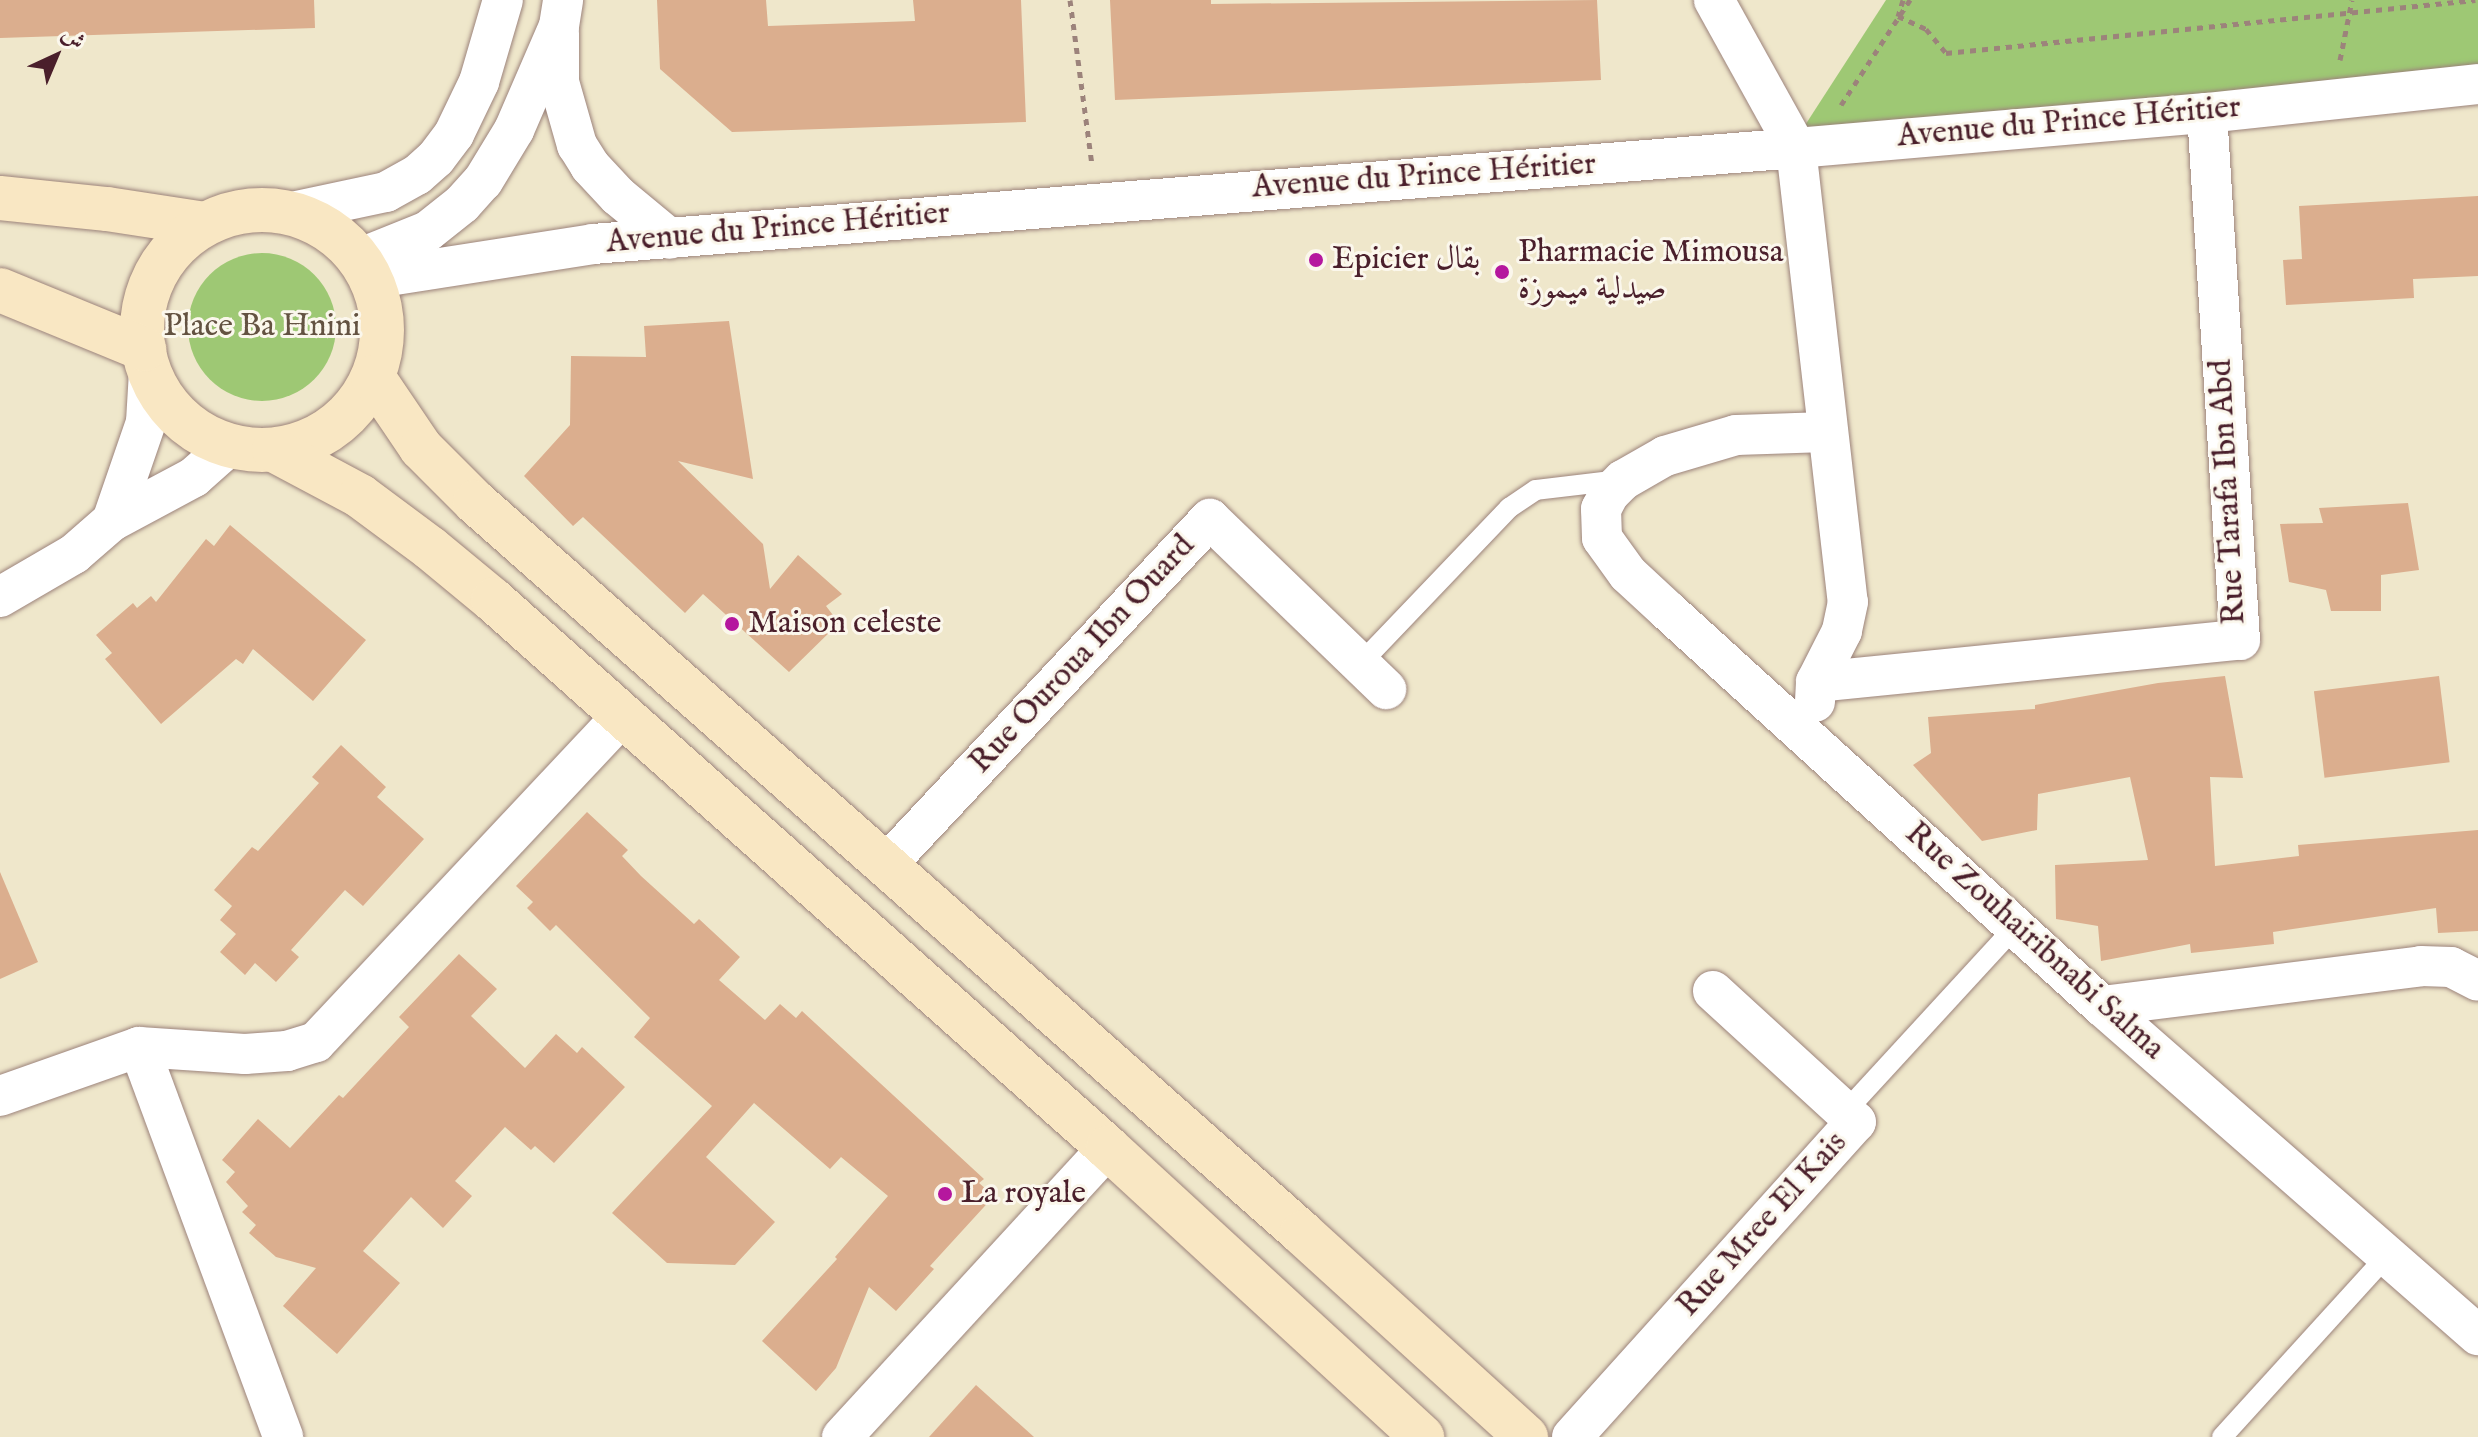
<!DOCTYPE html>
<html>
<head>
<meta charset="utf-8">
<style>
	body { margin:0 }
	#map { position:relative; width:2478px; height:1437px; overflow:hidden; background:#efe7cb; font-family:"IM FELL English",Amiri,serif }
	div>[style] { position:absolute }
	.green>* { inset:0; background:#9ec874 }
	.round { border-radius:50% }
	.building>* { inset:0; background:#dbae8e; transform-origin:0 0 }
	.path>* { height:5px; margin-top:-2.5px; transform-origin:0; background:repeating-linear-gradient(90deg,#9c837b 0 6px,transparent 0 12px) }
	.roads { filter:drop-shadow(0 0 2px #9c837b) drop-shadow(0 0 2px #9c837b) }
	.lane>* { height:20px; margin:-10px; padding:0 10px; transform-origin:10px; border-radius:10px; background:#fff }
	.street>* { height:40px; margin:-20px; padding:0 20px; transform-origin:20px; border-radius:20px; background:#fff }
	.secondary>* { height:44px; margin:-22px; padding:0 22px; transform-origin:22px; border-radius:22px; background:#f9e7c3 }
	.secondary>.ring { margin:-22px; padding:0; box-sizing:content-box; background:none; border:44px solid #f9e7c3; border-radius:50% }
	.dots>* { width:22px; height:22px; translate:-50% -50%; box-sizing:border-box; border:4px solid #fbf7ec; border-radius:50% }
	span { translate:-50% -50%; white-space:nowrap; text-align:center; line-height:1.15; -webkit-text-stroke:6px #fbf7ec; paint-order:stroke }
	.street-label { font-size:32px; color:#4a1f2b }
	.poi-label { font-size:32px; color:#4a1f2b }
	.left { translate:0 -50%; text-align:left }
	.park-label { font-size:32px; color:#635241 }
	.north { position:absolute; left:16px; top:16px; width:80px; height:80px; -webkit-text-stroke:6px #fbf7ec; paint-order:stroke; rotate:44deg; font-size:22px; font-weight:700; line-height:32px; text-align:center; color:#4a1f2b }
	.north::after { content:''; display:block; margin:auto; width:28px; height:36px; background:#4a1f2b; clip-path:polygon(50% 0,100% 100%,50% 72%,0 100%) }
</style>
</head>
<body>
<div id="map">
	<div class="green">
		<div style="clip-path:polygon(1886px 0,2478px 0,2478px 64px,2342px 83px,1800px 133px)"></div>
		<div class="round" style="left:188px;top:253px;width:148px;height:148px"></div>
	</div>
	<div class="building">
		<div style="clip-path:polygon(0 0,314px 0,315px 28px,0 38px)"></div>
		<div style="clip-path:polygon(657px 0,766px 0,768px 26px,915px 21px,913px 0,1021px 0,1026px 122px,732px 132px,660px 69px)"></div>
		<div style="clip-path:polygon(1110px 0,1211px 0,1211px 4px,1597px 0,1601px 80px,1115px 100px)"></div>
		<div style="clip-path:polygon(2478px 196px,2478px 276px,2413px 279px,2414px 298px,2286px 305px,2283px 260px,2302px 259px,2299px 206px)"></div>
		<div style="clip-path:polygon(729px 321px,753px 479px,678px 461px,763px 544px,770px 589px,798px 555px,842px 594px,826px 606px,839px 623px,789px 672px,703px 594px,685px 613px,583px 517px,573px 526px,524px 476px,570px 425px,571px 356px,646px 357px,644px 326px)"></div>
		<div style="clip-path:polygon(2408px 503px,2419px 570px,2381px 575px,2381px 611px,2331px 611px,2326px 590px,2289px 582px,2280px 524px,2323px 523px,2319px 508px)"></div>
		<div style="clip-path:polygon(230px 525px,366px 640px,313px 701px,253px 649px,243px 664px,236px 659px,161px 724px,105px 659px,112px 653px,96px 635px,133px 603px,137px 608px,151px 596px,156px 602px,206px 539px,214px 546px)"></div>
		<div style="clip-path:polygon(2225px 676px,2243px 778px,2210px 777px,2215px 866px,2299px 856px,2298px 845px,2478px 830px,2478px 931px,2438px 933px,2436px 908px,2273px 932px,2274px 944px,2191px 953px,2190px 944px,2101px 961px,2098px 926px,2056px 919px,2055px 865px,2148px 860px,2130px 777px,2038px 794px,2037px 830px,1982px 841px,1913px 765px,1931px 753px,1928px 717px,2035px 709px,2035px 705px,2158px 683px)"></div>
		<div style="left:2439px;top:676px;width:87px;height:126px;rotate:83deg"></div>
		<div style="clip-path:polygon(341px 745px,386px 787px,377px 797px,424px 839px,363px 906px,345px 890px,291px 950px,299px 957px,276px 982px,255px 963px,245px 975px,220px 952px,236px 934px,220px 920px,232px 906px,214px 890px,252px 847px,258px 851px,319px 783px,312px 777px)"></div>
		<div style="clip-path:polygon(587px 812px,628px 850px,622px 856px,641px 876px,694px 924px,699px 919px,740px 957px,719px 980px,765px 1020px,780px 1004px,796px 1018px,802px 1011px,984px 1179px,979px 1183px,994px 1196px,930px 1266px,934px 1269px,896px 1311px,869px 1287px,836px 1368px,816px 1391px,762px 1341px,837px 1259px,835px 1257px,888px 1196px,841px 1157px,830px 1169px,754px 1103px,706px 1157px,775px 1222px,735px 1265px,667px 1263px,612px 1213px,712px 1106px,634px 1037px,650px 1018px,556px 925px,550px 931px,527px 908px,533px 902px,516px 886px)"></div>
		<div style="clip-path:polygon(0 872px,38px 962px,0 979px)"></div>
		<div style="clip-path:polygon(459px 954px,497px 989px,471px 1016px,525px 1068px,556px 1034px,577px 1053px,582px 1047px,625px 1087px,554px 1163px,535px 1146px,531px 1150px,505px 1127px,455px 1181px,472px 1196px,443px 1228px,411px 1197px,363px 1251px,400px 1283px,337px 1354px,283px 1306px,316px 1268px,276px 1257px,249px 1233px,256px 1225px,242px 1212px,248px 1206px,226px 1182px,235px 1172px,222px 1160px,258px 1119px,290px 1148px,339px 1095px,343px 1098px,409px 1027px,399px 1017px)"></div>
		<div style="clip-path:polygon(976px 1385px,1034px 1437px,929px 1437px)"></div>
	</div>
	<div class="path">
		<div style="left:1070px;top:0;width:166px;rotate:82.4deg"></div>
		<div style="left:1903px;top:0;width:17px;rotate:107deg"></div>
		<div style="left:1898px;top:16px;width:31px;rotate:25deg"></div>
		<div style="left:1926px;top:29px;width:31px;rotate:50deg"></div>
		<div style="left:1946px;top:53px;width:532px;rotate:-5.72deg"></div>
		<div style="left:2340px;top:60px;width:61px;rotate:-78.7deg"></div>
		<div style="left:1841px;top:105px;width:126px;rotate:-56.7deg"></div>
	</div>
	<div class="roads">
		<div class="lane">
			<div style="left:1360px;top:664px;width:216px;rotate:-46.3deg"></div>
			<div style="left:1509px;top:508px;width:32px;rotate:-34deg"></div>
			<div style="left:1536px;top:490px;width:85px;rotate:-6.8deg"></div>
			<div style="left:1845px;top:1112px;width:251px;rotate:-47.4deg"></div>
			<div style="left:2222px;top:1437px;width:244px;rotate:-47.7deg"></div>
		</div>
		<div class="street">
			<div style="left:1714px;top:0;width:169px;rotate:61deg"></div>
			<div style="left:1796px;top:148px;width:457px;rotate:83.5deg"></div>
			<div style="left:1848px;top:602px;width:30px;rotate:102deg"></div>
			<div style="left:1842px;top:631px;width:57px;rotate:117deg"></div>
			<div style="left:1816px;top:682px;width:20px;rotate:93deg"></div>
			<div style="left:559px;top:33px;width:49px;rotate:90deg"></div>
			<div style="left:559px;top:82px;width:66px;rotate:74.1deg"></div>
			<div style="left:577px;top:145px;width:25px;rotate:58deg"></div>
			<div style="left:590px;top:166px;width:41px;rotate:47deg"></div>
			<div style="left:618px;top:196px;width:67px;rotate:39.6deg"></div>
			<div style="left:287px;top:213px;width:101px;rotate:-12deg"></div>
			<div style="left:386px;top:192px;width:35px;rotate:-29deg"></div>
			<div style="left:417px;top:175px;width:25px;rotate:-42deg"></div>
			<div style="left:436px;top:158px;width:30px;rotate:-53deg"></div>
			<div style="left:454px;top:134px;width:58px;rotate:-64.3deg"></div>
			<div style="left:479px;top:82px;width:85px;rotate:-73.7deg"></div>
			<div style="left:358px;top:259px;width:75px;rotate:-21.8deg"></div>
			<div style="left:428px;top:231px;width:43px;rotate:-38.5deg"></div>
			<div style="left:462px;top:204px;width:31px;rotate:-48deg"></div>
			<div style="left:483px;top:181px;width:60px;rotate:-58.7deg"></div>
			<div style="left:514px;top:130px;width:113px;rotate:-66.6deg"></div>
			<div style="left:559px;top:26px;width:26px;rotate:-81deg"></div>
			<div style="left:370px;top:279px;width:226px;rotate:-8.9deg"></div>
			<div style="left:593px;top:244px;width:1207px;rotate:-4.56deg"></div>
			<div style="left:1796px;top:148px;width:412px;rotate:-4.9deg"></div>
			<div style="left:2207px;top:113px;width:273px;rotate:-6.1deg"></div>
			<div style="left:1826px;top:432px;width:90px;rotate:178.1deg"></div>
			<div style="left:1736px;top:435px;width:74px;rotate:163.5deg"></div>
			<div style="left:1665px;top:456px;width:48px;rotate:150.3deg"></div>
			<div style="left:1623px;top:480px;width:20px;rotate:135deg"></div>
			<div style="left:1609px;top:494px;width:17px;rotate:118deg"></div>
			<div style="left:1601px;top:509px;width:29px;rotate:88deg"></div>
			<div style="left:1602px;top:538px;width:44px;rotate:54.2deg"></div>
			<div style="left:1628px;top:574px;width:54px;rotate:42.8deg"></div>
			<div style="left:1668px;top:611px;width:587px;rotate:42.31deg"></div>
			<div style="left:2102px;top:1006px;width:500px;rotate:41.2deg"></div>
			<div style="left:112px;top:521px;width:105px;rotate:-71deg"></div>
			<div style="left:146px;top:422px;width:51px;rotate:-86.6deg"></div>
			<div style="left:0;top:597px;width:86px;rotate:-30.2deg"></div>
			<div style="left:74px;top:554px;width:50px;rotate:-41deg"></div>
			<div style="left:112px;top:521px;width:93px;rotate:-28.2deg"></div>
			<div style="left:194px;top:477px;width:47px;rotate:-41.5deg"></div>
			<div style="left:1816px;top:682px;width:426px;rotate:-5.7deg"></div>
			<div style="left:2240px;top:640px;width:528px;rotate:-93.58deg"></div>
			<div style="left:886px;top:865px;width:474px;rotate:-46.9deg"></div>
			<div style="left:1210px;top:519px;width:245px;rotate:44deg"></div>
			<div style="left:2102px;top:1006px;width:321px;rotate:-7.1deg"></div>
			<div style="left:2421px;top:966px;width:30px;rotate:2deg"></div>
			<div style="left:2451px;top:967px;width:30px;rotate:27deg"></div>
			<div style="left:139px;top:1047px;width:416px;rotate:69.7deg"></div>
			<div style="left:0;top:1096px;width:147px;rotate:-19.4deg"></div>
			<div style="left:139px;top:1047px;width:106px;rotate:3.8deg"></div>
			<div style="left:245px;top:1054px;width:42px;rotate:-4.1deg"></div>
			<div style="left:287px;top:1051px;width:30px;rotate:-17deg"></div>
			<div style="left:316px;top:1042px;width:447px;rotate:-46.8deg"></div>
			<div style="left:842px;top:1437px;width:393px;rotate:-47.4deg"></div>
			<div style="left:1572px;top:1437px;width:424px;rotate:-48deg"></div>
			<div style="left:1856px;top:1122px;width:194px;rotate:-137.5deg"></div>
		</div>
		<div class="secondary">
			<div style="left:0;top:198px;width:108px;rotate:5.9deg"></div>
			<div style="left:107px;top:209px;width:99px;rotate:8.7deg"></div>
			<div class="ring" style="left:142px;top:210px;width:196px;height:196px"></div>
			<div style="left:0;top:290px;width:156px;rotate:22.3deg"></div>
			<div style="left:373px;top:377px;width:86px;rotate:55.9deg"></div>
			<div style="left:421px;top:448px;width:76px;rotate:45deg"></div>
			<div style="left:475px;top:502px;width:1104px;rotate:41.47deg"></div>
			<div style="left:1302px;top:1233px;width:303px;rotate:42.3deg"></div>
			<div style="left:274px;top:450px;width:98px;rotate:28.1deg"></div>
			<div style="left:360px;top:496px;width:87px;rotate:36.6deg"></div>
			<div style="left:430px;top:548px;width:82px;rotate:39.5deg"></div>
			<div style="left:493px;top:600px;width:824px;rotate:41.7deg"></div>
			<div style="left:1108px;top:1148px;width:427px;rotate:42.6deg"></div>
		</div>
	</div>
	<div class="dots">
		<div style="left:1316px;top:260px;background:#b5179e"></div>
		<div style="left:1502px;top:272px;background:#b5179e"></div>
		<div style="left:732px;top:624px;background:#b5179e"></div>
		<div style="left:945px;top:1194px;background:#b5179e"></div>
	</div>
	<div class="street-label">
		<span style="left:2069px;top:123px;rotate:-5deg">Avenue du Prince Héritier</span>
		<span style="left:1424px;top:177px;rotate:-4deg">Avenue du Prince Héritier</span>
		<span style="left:778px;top:229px;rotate:-5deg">Avenue du Prince Héritier</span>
		<span style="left:2229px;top:492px;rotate:-93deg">Rue Tarafa Ibn Abd</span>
		<span style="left:1083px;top:655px;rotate:-47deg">Rue Ouroua Ibn Ouard</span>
		<span style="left:2034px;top:942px;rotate:42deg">Rue Zouhairibnabi Salma</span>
		<span style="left:1763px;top:1225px;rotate:-48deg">Rue Mree El Kais</span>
	</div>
	<div class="poi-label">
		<span class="left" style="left:1518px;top:272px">Pharmacie Mimousa<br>صيدلية ميموزة</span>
		<span class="left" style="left:1332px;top:260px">Epicier بقال</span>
		<span class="left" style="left:748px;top:624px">Maison celeste</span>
		<span class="left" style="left:961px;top:1194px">La royale</span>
	</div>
	<div class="park-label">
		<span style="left:262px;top:327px">Place Ba Hnini</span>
	</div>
	<div class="north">ش</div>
</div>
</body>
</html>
